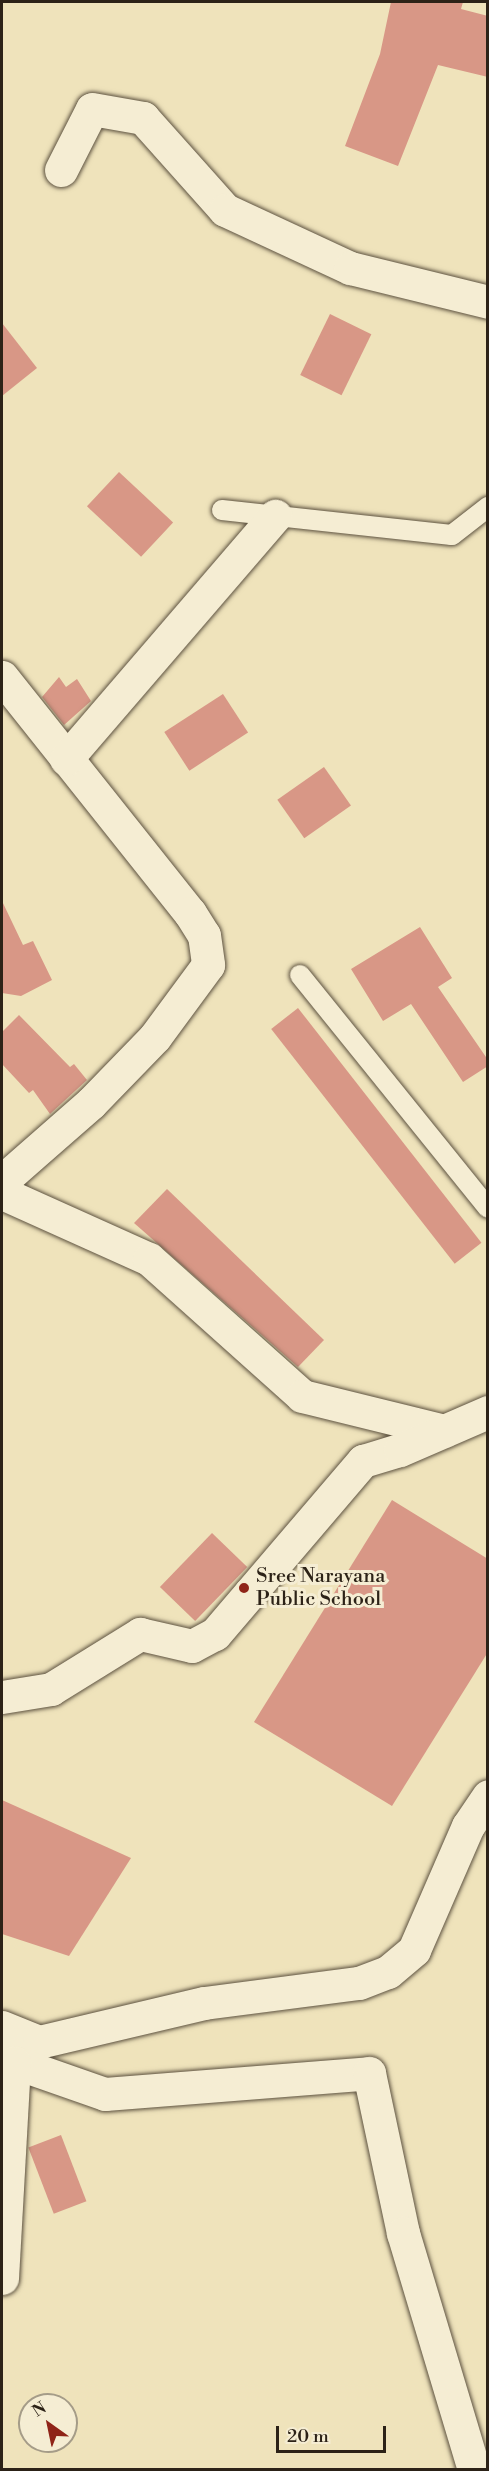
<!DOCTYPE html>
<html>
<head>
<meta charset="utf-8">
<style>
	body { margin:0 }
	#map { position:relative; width:489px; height:2471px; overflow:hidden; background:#efe3bb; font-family:"Libre Bodoni",serif }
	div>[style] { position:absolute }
	.building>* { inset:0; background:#d89786; transform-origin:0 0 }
	.roads { filter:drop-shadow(0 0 2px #5d5240) drop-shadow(0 0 2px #5d5240) }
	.service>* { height:20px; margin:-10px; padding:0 10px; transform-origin:10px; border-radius:10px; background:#f5edd3 }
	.minor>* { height:33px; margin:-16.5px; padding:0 16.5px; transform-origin:16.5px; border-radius:16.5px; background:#f5edd3 }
	.dots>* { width:16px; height:16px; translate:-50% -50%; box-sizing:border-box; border:3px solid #f5edd3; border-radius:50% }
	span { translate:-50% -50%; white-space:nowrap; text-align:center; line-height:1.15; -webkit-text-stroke:6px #f5edd3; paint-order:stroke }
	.poi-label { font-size:20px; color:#2c2217 }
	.left { translate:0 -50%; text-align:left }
	.frame { position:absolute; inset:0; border:3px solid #2c2217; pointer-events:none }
	.north { position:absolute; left:18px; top:2393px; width:60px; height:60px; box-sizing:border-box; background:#f5edd3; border:2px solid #a59c88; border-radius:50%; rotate:327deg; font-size:16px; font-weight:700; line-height:24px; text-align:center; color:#2c2217 }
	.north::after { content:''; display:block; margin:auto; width:21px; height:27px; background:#8f2418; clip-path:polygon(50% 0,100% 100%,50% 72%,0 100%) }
	.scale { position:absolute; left:276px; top:2426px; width:110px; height:27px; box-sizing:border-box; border:3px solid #2c2217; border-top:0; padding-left:8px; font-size:18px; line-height:21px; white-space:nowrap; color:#2c2217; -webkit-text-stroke:4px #f5edd3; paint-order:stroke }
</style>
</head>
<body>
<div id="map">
	<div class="building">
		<div style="clip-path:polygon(391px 2px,463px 2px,461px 9px,488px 16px,488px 77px,438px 65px,398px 166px,345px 146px,380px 54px)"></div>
		<div style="left:330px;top:314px;width:46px;height:68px;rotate:26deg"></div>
		<div style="clip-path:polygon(2px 323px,37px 368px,2px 396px)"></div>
		<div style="left:119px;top:472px;width:74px;height:47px;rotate:43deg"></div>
		<div style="clip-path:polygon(59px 677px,66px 687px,77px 679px,91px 701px,64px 725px,42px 697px)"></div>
		<div style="left:223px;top:694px;width:46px;height:70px;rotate:57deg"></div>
		<div style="left:324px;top:767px;width:47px;height:57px;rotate:55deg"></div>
		<div style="clip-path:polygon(2px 901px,23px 945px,33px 941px,52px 980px,21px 996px,2px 993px)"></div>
		<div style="clip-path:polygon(420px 927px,452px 978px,438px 987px,488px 1060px,488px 1066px,463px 1082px,411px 1004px,383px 1021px,351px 969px)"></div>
		<div style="left:298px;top:1008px;width:298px;height:34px;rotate:52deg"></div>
		<div style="clip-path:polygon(19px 1015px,70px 1067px,74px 1064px,87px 1080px,50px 1114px,33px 1090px,29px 1093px,2px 1064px,2px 1032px)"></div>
		<div style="clip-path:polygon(167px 1189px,324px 1340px,298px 1367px,134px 1223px)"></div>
		<div style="clip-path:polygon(392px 1500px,488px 1559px,488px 1652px,392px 1806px,254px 1722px)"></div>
		<div style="left:212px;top:1533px;width:49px;height:75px;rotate:44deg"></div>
		<div style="clip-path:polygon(2px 1800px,131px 1858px,69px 1956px,2px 1934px)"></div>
		<div style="left:61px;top:2135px;width:71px;height:35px;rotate:69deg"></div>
	</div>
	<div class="roads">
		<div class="service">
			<div style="left:222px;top:510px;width:231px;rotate:6.2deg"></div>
			<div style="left:452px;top:535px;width:46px;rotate:-37.9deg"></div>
			<div style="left:300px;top:975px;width:299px;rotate:51.1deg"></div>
		</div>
		<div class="minor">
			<div style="left:61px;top:170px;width:68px;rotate:-63.1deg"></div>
			<div style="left:92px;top:109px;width:52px;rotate:10deg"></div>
			<div style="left:143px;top:118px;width:123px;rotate:48.3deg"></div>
			<div style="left:225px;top:210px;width:138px;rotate:24.9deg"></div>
			<div style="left:350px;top:268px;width:142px;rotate:13.8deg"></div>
			<div style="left:2px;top:677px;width:302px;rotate:51.5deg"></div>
			<div style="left:190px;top:913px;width:26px;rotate:58deg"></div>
			<div style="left:204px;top:935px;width:30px;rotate:82deg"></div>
			<div style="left:208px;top:965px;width:89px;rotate:126.4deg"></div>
			<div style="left:155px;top:1037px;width:92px;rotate:134.1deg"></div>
			<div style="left:91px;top:1103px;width:118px;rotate:138.8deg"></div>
			<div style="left:66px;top:759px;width:321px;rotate:-49.3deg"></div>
			<div style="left:2px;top:1193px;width:161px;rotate:24.2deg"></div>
			<div style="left:149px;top:1259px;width:205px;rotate:41.8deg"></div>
			<div style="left:302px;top:1396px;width:146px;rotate:13.8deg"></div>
			<div style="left:2px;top:1697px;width:50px;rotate:-9.3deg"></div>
			<div style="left:51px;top:1689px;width:105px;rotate:-31.7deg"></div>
			<div style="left:140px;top:1634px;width:53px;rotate:13deg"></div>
			<div style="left:192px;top:1646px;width:26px;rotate:-28deg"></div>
			<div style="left:215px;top:1634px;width:228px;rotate:-49.5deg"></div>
			<div style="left:363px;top:1461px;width:39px;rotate:-17deg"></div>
			<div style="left:400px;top:1450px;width:96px;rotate:-23.4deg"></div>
			<div style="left:2px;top:2027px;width:40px;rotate:22deg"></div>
			<div style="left:39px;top:2042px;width:170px;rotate:-13.3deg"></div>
			<div style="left:204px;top:2003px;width:156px;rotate:-7.4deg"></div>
			<div style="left:359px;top:1983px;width:31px;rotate:-21deg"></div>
			<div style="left:388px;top:1972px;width:34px;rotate:-40deg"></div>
			<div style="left:414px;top:1950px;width:135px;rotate:-66.5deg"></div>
			<div style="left:468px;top:1826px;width:36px;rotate:-56deg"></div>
			<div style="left:2px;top:2058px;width:109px;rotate:19.3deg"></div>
			<div style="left:105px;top:2094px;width:265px;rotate:-4.5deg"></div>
			<div style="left:369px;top:2073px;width:164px;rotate:78deg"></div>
			<div style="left:403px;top:2233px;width:247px;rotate:73.3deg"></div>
			<div style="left:2px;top:2278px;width:216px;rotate:-86.8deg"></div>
		</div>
	</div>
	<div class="dots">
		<div style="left:244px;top:1588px;background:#8f2418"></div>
	</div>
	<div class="poi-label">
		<span class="left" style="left:256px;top:1588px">Sree Narayana<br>Public School</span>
	</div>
	<div class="frame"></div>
	<div class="north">N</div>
	<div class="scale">20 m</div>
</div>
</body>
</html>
